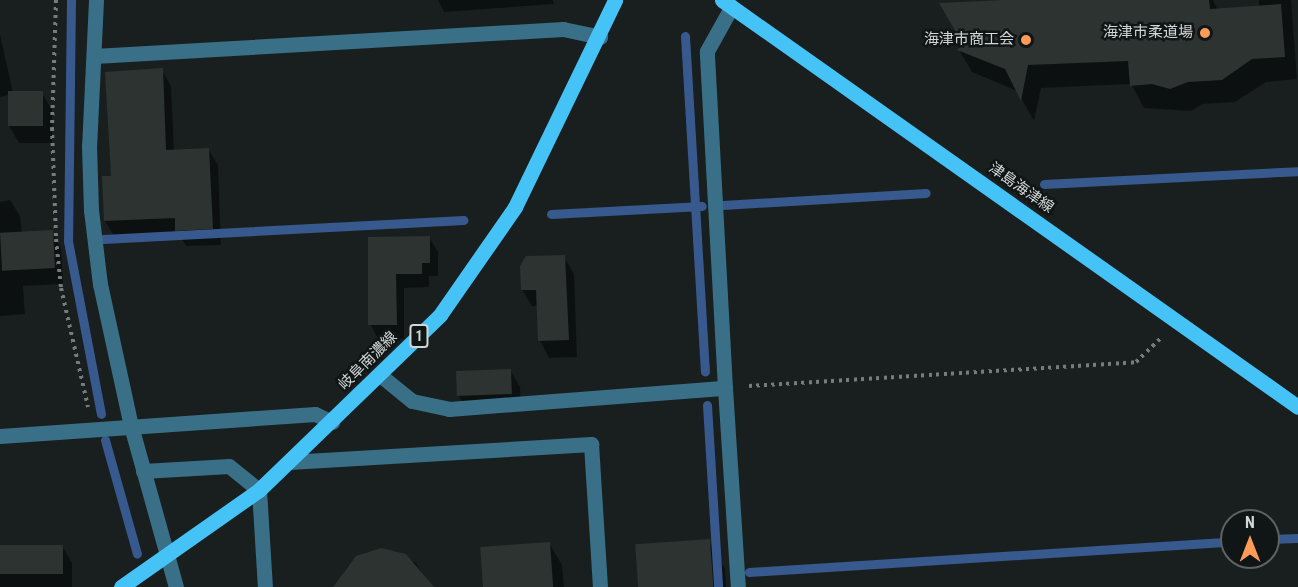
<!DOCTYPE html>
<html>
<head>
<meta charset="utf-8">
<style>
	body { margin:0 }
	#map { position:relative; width:1298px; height:587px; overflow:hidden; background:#191f1f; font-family:"Roboto Condensed","Noto Sans JP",sans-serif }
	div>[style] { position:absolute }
	.shadow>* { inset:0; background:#0007 }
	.stream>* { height:9px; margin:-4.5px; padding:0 4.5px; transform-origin:4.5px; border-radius:4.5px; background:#38598d }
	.building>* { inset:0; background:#2d3330; transform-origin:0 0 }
	.path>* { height:4px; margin-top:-2px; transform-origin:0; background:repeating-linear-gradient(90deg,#767b7b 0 3px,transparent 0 7.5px) }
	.minor>* { height:15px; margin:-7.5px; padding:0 7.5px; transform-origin:7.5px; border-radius:7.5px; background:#397088 }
	.major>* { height:15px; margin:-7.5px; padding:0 7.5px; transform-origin:7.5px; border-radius:7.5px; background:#45c3f7 }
	.dots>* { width:16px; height:16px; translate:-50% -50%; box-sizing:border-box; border:3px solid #101516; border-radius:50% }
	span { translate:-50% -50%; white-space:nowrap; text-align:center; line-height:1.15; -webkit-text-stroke:5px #101516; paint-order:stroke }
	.shield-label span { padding:2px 4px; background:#101516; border:2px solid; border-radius:4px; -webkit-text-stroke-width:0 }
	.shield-label { font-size:14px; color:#d2d6d6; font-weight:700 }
	.poi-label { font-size:15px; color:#d2d6d6 }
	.right { translate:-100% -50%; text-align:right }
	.street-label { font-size:15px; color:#d2d6d6 }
	.north { position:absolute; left:1220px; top:509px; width:60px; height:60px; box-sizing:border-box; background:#101516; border:2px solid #5e6263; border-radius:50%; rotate:0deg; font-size:16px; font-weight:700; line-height:24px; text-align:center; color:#d2d6d6 }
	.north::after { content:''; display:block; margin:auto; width:21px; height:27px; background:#fe9b59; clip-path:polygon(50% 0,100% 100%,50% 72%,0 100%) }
</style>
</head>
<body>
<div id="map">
	<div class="shadow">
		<div style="clip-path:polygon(438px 0,553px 0,554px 4px,444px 12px)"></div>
		<div style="clip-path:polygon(1047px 0,1213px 0,1218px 10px,1259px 7px,1259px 0,1291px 0,1297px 79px,1266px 82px,1235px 102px,1202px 104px,1191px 111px,1144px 108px,1131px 84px,1041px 88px,1034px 121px,1017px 91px,972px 72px,959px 50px)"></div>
		<div style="clip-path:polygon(0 34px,13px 93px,42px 93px,52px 110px,52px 143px,19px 143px,9px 126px,9px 95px,0 97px)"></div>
		<div style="clip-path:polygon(162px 70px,171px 86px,174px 151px,208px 149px,218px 165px,221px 245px,186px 246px,179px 234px,115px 237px,105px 221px,112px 177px)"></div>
		<div style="clip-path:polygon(10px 200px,20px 216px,22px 233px,52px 232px,61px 248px,63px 284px,23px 286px,25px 314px,0 316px,0 202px)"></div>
		<div style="clip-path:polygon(429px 237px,438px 252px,438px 276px,429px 276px,429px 287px,404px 288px,404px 339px,378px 339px,370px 324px,370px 238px)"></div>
		<div style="clip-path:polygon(564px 257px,574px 274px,577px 357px,549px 358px,540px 341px,538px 306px,532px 306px,522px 290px)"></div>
		<div style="clip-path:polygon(510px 370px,520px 387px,521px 410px,468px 412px,458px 395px)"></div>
		<div style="clip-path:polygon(709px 541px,725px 569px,726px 587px,639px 587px)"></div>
		<div style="clip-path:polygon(549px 543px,562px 565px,564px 587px,484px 587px)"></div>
		<div style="clip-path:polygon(0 545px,62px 546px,72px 563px,72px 587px,0 587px)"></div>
		<div style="clip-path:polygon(395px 551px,416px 563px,430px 587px,342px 587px,341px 577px,348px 566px,367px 552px)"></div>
	</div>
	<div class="stream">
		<div style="left:71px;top:0;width:241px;rotate:90.7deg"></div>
		<div style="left:68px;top:241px;width:176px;rotate:79.2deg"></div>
		<div style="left:685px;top:36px;width:336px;rotate:86.6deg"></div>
		<div style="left:1044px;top:184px;width:254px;rotate:-2.9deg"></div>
		<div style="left:723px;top:205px;width:203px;rotate:-3.4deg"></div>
		<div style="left:551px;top:214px;width:151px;rotate:-3deg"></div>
		<div style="left:103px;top:239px;width:361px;rotate:-3deg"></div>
		<div style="left:707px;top:405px;width:182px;rotate:86.5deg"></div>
		<div style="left:105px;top:440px;width:118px;rotate:74.3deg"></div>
		<div style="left:1268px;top:539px;width:30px;rotate:-2deg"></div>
		<div style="left:749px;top:572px;width:484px;rotate:-3.6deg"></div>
	</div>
	<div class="building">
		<div style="clip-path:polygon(1004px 0,1209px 0,1210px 9px,1281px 4px,1285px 57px,1252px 59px,1222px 80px,1188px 82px,1170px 89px,1152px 84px,1130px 86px,1128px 61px,1028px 65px,1021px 101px,1005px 69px,957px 50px,963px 44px,939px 3px)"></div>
		<div style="clip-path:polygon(163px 68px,166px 150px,209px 148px,213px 229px,175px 231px,175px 218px,104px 221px,102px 176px,111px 176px,105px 72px)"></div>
		<div style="left:8px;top:91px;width:35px;height:35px"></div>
		<div style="left:53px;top:230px;width:38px;height:53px;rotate:87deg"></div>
		<div style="clip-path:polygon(430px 236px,430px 263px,422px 263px,422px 274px,396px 274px,397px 325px,368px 325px,368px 237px)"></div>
		<div style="clip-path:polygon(565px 255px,569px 340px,538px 341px,536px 290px,521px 290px,520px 266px,526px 256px)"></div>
		<div style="left:511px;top:369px;width:25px;height:55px;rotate:88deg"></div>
		<div style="left:710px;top:539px;width:48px;height:75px;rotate:86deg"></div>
		<div style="left:550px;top:542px;width:45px;height:70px;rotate:86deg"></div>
		<div style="left:63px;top:545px;width:29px;height:63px;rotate:90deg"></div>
		<div style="clip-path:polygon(381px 548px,406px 554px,434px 587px,333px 587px,356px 556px)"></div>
	</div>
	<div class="path">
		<div style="left:56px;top:0;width:128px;rotate:91.8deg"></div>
		<div style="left:52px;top:128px;width:111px;rotate:87.9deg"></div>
		<div style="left:56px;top:239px;width:49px;rotate:84.2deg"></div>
		<div style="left:61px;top:288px;width:122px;rotate:77.2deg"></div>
		<div style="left:749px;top:386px;width:388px;rotate:-3.5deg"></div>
		<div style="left:1136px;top:362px;width:33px;rotate:-44deg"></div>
	</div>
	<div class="minor">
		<div style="left:96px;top:0;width:146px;rotate:92.7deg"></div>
		<div style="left:89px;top:146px;width:64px;rotate:88.2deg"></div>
		<div style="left:91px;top:210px;width:75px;rotate:83.1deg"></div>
		<div style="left:100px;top:284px;width:145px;rotate:77.7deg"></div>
		<div style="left:131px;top:426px;width:167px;rotate:74.4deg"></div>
		<div style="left:94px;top:56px;width:470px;rotate:-3.3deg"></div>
		<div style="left:563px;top:29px;width:38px;rotate:12deg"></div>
		<div style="left:380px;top:375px;width:41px;rotate:39.1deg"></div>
		<div style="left:412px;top:401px;width:38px;rotate:12deg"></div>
		<div style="left:449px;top:409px;width:277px;rotate:-4.4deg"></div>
		<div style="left:725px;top:388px;width:337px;rotate:-93.1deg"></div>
		<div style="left:707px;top:51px;width:51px;rotate:-60.9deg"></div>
		<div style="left:725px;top:388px;width:199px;rotate:86.3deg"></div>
		<div style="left:0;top:436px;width:316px;rotate:-4deg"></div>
		<div style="left:315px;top:414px;width:19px;rotate:25deg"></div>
		<div style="left:289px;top:462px;width:303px;rotate:-3.4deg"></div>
		<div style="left:591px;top:444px;width:143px;rotate:86.4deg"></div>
		<div style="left:143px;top:471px;width:86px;rotate:-3.3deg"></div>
		<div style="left:229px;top:466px;width:38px;rotate:39deg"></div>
		<div style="left:259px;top:490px;width:97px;rotate:86.5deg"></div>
	</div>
	<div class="major">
		<div style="left:722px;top:0;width:705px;rotate:35.24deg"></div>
		<div style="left:121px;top:587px;width:169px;rotate:-35.1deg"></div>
		<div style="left:259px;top:490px;width:252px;rotate:-44deg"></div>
		<div style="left:440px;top:315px;width:131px;rotate:-55.2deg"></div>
		<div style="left:515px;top:207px;width:230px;rotate:-64.2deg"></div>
	</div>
	<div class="dots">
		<div style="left:1205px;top:33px;background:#fe9b59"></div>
		<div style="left:1026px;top:40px;background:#fe9b59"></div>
	</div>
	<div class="shield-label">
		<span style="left:419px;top:336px">1</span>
	</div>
	<div class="poi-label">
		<span class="right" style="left:1193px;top:33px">海津市柔道場</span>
		<span class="right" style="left:1014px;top:40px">海津市商工会</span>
	</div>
	<div class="street-label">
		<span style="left:1021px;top:188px;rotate:35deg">津島海津線</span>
		<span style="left:368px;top:361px;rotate:-45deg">岐阜南濃線</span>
	</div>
	<div class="north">N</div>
</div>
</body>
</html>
